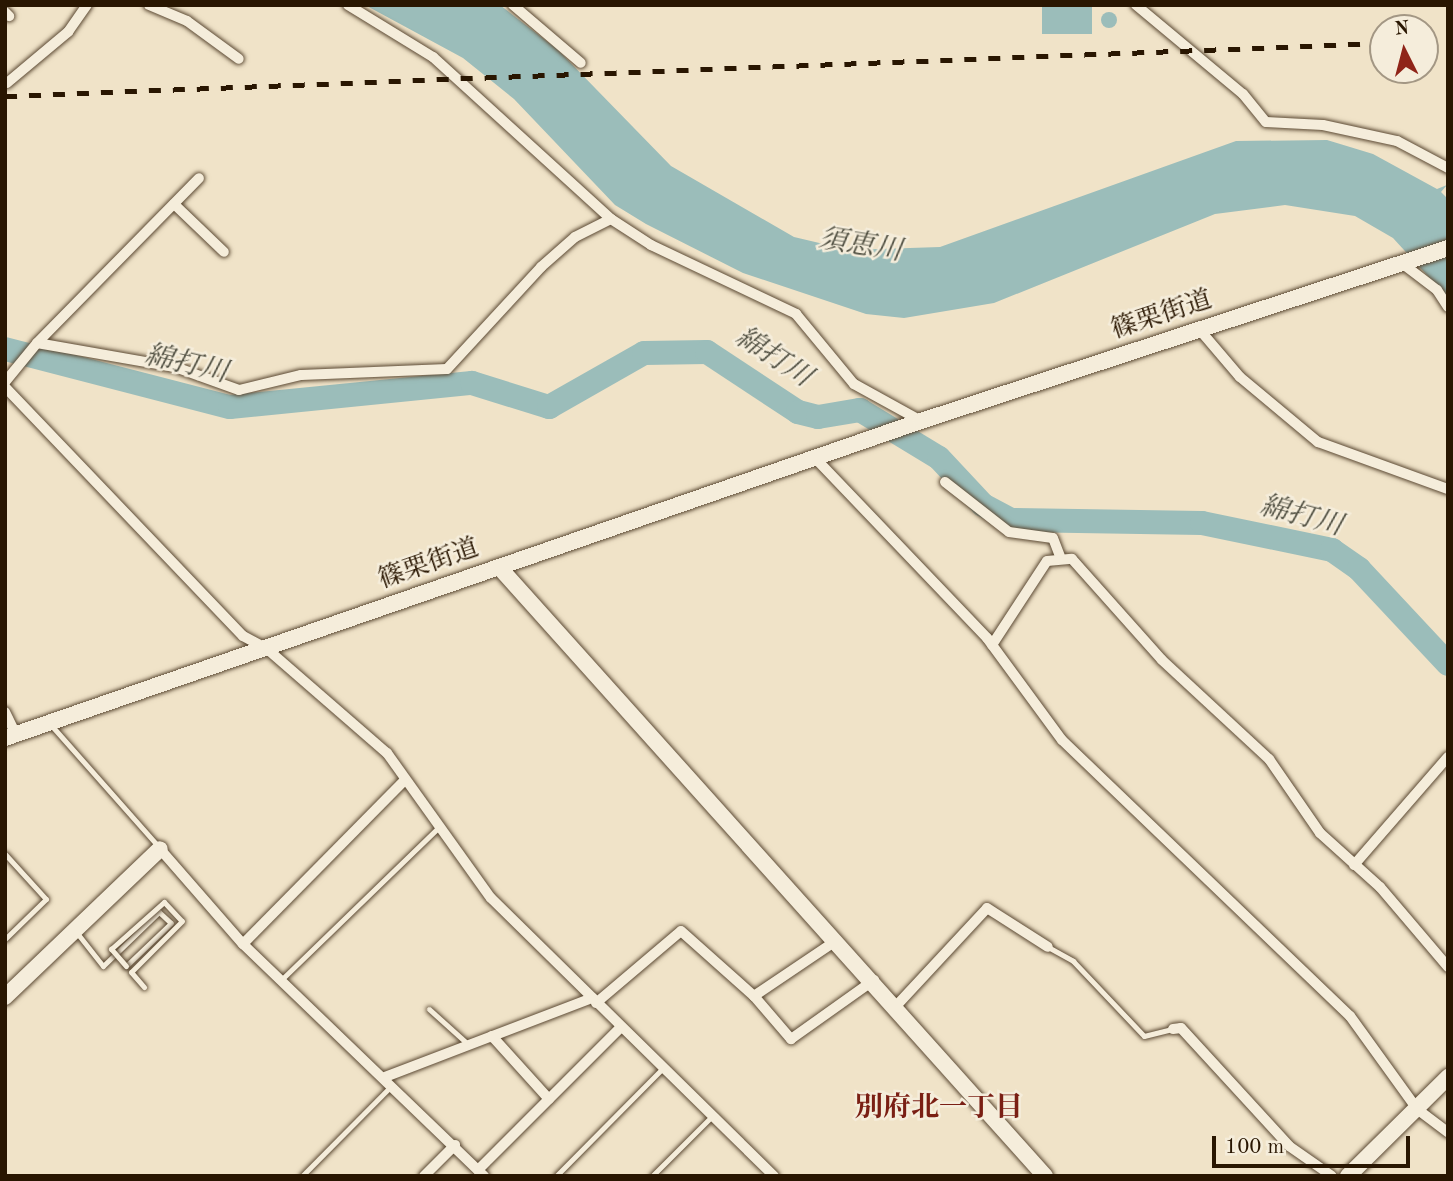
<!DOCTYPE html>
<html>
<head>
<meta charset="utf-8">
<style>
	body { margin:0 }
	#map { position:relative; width:1453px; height:1181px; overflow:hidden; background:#f0e3c8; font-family:"Old Standard TT","Noto Serif JP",serif }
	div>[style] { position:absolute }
	.water>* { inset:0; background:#9bbdba; transform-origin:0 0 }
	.round { border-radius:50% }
	.river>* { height:24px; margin:-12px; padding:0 12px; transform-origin:12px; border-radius:12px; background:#9bbdba }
	.roads { filter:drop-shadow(0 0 2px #5b4933) drop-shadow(0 0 2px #5b4933) }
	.lane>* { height:5px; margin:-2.5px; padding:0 2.5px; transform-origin:2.5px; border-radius:2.5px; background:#f5eddb }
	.street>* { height:10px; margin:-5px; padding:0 5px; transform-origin:5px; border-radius:5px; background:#f5eddb }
	.secondary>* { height:16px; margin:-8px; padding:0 8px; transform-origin:8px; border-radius:8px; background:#f5eddb }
	.rail>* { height:4.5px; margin-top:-2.25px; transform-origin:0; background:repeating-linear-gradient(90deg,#291601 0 12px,transparent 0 24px) }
	.bridges { filter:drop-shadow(0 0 2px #5b4933) drop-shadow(0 0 2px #5b4933) }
	.lane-bridge>* { height:5px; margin:-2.5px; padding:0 2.5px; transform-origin:2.5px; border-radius:2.5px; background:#f5eddb }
	span { translate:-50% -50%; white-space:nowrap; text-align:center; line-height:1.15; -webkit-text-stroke:5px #f5eddb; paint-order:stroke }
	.street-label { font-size:26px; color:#291601 }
	.water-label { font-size:28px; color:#515042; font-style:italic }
	.neighbourhood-label { font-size:28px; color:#7a1f14; font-weight:700 }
	.frame { position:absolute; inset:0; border:7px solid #291601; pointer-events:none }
	.north { position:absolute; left:1369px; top:14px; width:70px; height:70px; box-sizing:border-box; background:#f5eddb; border:2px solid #a39784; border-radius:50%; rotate:354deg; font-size:19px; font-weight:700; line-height:28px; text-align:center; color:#291601 }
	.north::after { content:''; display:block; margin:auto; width:24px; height:32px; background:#8f2418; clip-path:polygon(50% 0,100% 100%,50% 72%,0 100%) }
	.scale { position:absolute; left:1212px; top:1136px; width:198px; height:32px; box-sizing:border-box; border:4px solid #291601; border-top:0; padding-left:9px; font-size:21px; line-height:24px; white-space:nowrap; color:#291601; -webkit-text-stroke:5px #f5eddb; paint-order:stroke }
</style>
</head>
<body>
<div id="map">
	<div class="water">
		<div style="clip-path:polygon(365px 5px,500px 5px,558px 50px,671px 166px,794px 237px,849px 250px,940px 247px,1236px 141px,1327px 140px,1373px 154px,1437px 189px,1447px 185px,1441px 192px,1448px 199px,1448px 298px,1393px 238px,1355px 216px,1285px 205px,1215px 214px,994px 303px,904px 318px,866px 314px,743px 273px,646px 224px,615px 205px,514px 99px,463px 58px)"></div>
		<div style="left:1042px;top:5px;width:50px;height:29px"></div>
		<div class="round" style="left:1101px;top:12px;width:16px;height:16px"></div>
	</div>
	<div class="river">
		<div style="left:5px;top:349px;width:232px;rotate:14.5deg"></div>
		<div style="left:230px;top:407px;width:243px;rotate:-5.7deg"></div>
		<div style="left:472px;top:383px;width:81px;rotate:17.3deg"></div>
		<div style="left:549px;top:407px;width:109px;rotate:-29.6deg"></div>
		<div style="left:644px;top:353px;width:63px;rotate:-0.9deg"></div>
		<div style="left:707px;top:352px;width:109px;rotate:33.4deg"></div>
		<div style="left:798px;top:412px;width:21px;rotate:14deg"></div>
		<div style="left:818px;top:417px;width:43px;rotate:-9.5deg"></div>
		<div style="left:860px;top:410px;width:92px;rotate:31.3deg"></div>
		<div style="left:939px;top:458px;width:64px;rotate:46.9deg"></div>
		<div style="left:983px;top:505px;width:32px;rotate:28deg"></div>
		<div style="left:1011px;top:520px;width:191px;rotate:0.9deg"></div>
		<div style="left:1202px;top:523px;width:133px;rotate:11.7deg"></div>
		<div style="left:1332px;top:550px;width:33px;rotate:35deg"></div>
		<div style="left:1359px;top:569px;width:130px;rotate:46.9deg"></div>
	</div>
	<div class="roads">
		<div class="lane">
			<div style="left:51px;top:725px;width:162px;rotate:48.5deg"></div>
			<div style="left:5px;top:854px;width:61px;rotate:47.7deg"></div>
			<div style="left:46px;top:899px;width:57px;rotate:135.7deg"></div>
			<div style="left:77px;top:933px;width:42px;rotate:51.8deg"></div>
			<div style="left:103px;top:966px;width:78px;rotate:-44deg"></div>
			<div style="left:159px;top:912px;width:16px;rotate:43deg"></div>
			<div style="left:171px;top:923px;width:62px;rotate:136.3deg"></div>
			<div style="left:1048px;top:947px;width:29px;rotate:29deg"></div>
			<div style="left:1073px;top:961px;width:103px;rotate:46.6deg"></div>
			<div style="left:1144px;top:1036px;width:30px;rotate:-14deg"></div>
			<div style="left:281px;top:980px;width:219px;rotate:-44.1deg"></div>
			<div style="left:429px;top:1009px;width:54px;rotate:42deg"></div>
			<div style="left:302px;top:1176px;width:127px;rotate:-45.3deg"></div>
			<div style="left:556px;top:1176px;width:153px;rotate:-45.3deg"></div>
			<div style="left:652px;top:1176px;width:85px;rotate:-45deg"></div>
		</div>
		<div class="street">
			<div style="left:149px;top:5px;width:41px;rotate:22.8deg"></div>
			<div style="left:187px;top:21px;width:64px;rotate:36.2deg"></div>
			<div style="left:348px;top:5px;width:100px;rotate:31.5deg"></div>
			<div style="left:433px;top:57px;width:241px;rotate:42.3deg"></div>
			<div style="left:611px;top:219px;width:48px;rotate:33deg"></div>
			<div style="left:651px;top:245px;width:161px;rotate:25.4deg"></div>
			<div style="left:796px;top:314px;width:91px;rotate:50.4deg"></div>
			<div style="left:854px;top:384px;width:77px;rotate:28.9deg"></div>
			<div style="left:513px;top:5px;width:89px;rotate:40.5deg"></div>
			<div style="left:1136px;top:5px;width:139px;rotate:39.8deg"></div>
			<div style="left:1243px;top:94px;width:36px;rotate:51deg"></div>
			<div style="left:1266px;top:122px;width:57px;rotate:3deg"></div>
			<div style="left:1323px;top:125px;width:76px;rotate:12.2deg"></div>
			<div style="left:1397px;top:141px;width:58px;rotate:27.9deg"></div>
			<div style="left:5px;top:12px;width:6px;rotate:45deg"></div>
			<div style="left:7px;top:83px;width:80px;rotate:-39.9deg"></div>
			<div style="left:68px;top:32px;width:33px;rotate:-55deg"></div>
			<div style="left:174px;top:204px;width:69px;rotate:43.8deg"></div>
			<div style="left:1403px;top:264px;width:43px;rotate:37.4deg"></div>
			<div style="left:1437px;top:290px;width:20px;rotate:57deg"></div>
			<div style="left:1199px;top:329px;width:63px;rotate:49.5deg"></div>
			<div style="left:1240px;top:377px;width:102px;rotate:39.8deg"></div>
			<div style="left:1318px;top:442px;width:138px;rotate:19.9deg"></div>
			<div style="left:37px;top:343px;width:231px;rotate:-45.5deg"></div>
			<div style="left:5px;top:382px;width:50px;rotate:-50.6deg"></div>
			<div style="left:37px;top:343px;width:140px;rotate:9.9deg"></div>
			<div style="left:175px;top:367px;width:68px;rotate:19.8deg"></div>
			<div style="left:239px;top:390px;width:64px;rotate:-13.6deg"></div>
			<div style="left:301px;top:375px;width:146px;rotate:-2.4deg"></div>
			<div style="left:447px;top:369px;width:139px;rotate:-47.3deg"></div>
			<div style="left:541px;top:267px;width:45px;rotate:-41.4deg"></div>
			<div style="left:575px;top:237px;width:40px;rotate:-26.6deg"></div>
			<div style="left:5px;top:387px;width:344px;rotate:46.3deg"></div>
			<div style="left:243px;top:636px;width:26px;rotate:28deg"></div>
			<div style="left:266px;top:648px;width:160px;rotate:41deg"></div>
			<div style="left:387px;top:753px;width:178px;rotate:54.4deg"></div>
			<div style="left:491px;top:898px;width:397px;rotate:44.5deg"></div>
			<div style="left:816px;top:459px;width:248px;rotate:46.3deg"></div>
			<div style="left:987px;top:638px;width:127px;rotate:53.7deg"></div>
			<div style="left:1062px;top:740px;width:399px;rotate:43.8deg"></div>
			<div style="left:1350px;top:1016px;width:115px;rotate:54.2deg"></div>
			<div style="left:1417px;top:1109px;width:39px;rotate:37deg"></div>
			<div style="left:945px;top:482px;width:81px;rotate:38deg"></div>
			<div style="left:1009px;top:532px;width:44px;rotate:7.8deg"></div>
			<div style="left:1053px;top:538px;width:19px;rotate:69deg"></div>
			<div style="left:992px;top:645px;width:100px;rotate:-56.8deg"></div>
			<div style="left:1047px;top:561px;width:25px;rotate:-5deg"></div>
			<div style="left:1072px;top:559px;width:135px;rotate:48.3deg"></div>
			<div style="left:1162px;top:660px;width:146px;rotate:42.8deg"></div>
			<div style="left:1269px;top:759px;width:90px;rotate:55.4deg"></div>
			<div style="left:1320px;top:833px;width:81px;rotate:42deg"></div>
			<div style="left:1380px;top:887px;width:105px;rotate:49.6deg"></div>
			<div style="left:5px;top:712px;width:25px;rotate:64deg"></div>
			<div style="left:160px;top:849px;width:126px;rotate:48.9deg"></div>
			<div style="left:243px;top:944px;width:335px;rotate:43.9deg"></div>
			<div style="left:1354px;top:865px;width:143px;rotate:-49deg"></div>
			<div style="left:243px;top:944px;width:229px;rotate:-45.4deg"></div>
			<div style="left:754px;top:996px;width:57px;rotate:49.3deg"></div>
			<div style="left:791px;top:1039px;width:102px;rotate:-35.4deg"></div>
			<div style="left:596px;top:1003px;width:111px;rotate:-40.3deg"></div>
			<div style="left:681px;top:931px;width:98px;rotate:41.7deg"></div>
			<div style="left:754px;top:996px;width:100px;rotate:-34deg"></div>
			<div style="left:897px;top:1005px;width:132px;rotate:-47.1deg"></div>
			<div style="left:987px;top:908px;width:72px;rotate:32.6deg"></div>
			<div style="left:1173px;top:1029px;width:8px;rotate:-7deg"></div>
			<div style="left:1181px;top:1028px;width:160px;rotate:47.5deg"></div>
			<div style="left:1289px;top:1146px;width:52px;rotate:34.9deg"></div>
			<div style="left:492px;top:1036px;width:85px;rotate:47.9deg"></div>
			<div style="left:385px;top:1077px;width:222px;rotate:-20.9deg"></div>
			<div style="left:478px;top:1170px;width:201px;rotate:-45deg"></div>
			<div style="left:424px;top:1176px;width:44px;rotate:-45deg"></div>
		</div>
		<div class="secondary">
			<div style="left:499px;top:567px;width:818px;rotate:48.12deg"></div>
			<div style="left:5px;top:738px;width:969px;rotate:-19.09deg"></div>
			<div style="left:921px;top:421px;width:555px;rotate:-18.17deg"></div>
			<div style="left:5px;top:997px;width:214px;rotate:-43.7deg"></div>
			<div style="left:1348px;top:1176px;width:141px;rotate:-44.7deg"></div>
		</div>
	</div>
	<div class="rail">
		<div style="left:1425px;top:45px;width:23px;rotate:5deg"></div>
		<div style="left:5px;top:96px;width:1379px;rotate:-2.2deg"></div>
	</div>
	<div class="bridges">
		<div class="lane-bridge">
			<div style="left:126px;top:966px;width:23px;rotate:-131deg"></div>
			<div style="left:111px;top:949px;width:71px;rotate:-41.6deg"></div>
			<div style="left:164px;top:902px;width:26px;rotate:47deg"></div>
			<div style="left:182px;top:921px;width:72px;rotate:135deg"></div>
			<div style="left:131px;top:972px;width:20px;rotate:49deg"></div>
		</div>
	</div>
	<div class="street-label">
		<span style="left:1162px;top:316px;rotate:-18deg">篠栗街道</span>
		<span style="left:429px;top:565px;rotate:-19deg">篠栗街道</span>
	</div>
	<div class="water-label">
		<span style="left:860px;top:246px;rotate:9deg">須恵川</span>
		<span style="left:773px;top:358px;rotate:33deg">綿打川</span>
		<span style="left:186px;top:365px;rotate:13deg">綿打川</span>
		<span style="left:1301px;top:517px;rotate:15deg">綿打川</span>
	</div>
	<div class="neighbourhood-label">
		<span style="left:939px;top:1109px">別府北一丁目</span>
	</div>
	<div class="frame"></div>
	<div class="north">N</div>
	<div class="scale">100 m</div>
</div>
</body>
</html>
